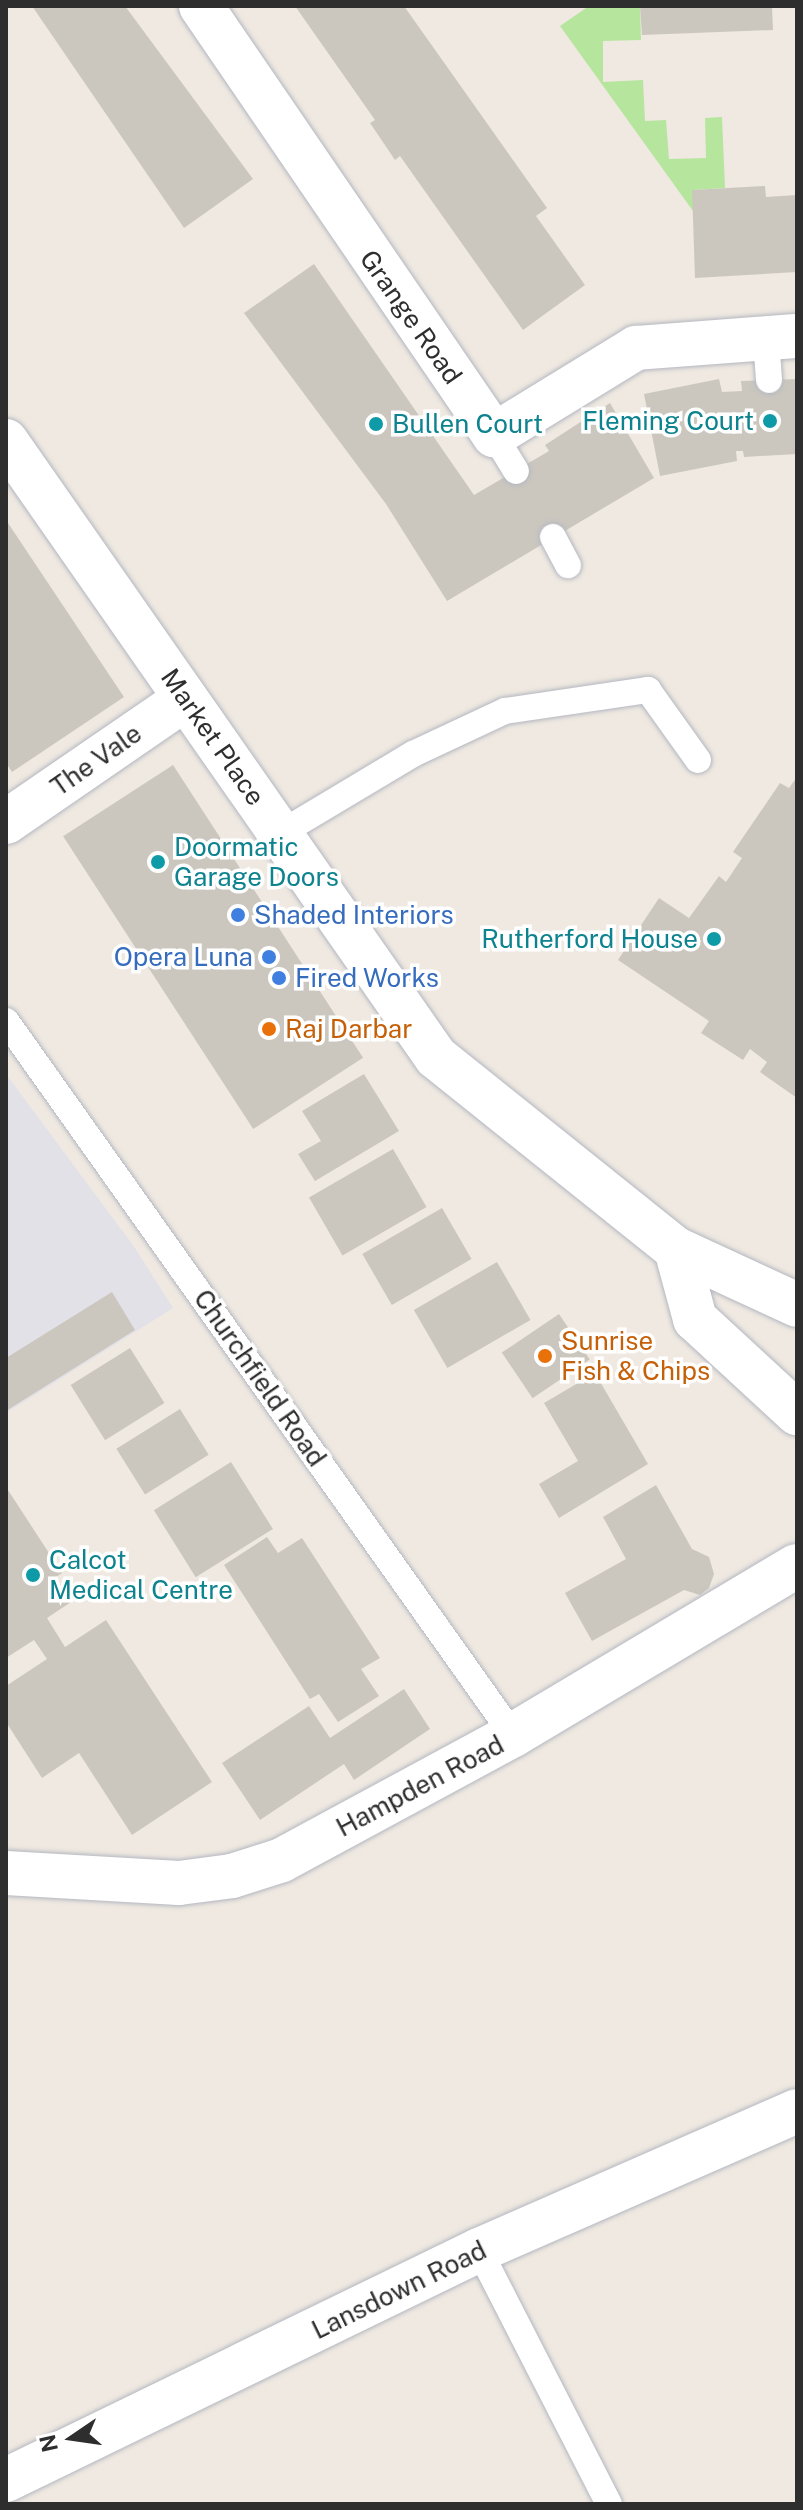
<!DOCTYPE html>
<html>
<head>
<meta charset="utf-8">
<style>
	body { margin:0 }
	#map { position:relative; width:803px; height:2510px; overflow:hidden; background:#efe9e1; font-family:"Public Sans",sans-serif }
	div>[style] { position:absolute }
	.industrial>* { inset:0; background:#e3e1e8 }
	.green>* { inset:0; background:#b6e59e }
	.building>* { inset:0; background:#cbc7bf; transform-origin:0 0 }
	.roads { filter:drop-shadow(0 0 2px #b4b7c1) drop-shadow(0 0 2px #b4b7c1) }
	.service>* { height:26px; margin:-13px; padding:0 13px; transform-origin:13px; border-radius:13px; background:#fff }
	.minor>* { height:44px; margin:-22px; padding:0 22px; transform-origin:22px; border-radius:22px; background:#fff }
	.dots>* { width:22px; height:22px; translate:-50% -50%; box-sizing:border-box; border:4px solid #fff; border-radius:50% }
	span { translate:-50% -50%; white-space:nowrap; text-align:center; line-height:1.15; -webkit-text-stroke:7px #fff; paint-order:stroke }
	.street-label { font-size:26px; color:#2e2e2e }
	.culture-label { font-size:26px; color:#0d838f }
	.right { translate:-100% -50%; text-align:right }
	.left { translate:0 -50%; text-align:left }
	.shop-label { font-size:26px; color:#366cbe }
	.food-label { font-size:26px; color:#c56008 }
	.frame { position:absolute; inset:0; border:8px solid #2e2e2e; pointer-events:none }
	.north { position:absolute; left:32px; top:2398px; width:80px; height:80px; -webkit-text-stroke:6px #fff; paint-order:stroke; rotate:257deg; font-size:22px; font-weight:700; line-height:32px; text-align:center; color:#2e2e2e }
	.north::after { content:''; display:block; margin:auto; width:28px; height:36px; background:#2e2e2e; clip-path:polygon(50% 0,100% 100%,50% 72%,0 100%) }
</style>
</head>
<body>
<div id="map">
	<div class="industrial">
		<div style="clip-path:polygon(6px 1074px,135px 1248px,173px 1308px,6px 1413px)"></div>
	</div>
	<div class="green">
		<div style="clip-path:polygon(589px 6px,640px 6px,641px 40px,603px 41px,603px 82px,643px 80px,645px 121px,666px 120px,669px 159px,706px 158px,705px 118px,722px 117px,725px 188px,693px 190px,693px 211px,560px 26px)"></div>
	</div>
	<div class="building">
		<div style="clip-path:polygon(32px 6px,125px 6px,253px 179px,184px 228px)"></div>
		<div style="clip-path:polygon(295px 6px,404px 6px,547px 208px,536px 216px,585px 285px,523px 330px,400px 156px,395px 160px,370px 123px,375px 120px)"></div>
		<div style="clip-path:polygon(640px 6px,772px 6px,773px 30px,642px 35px)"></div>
		<div style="clip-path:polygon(765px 186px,766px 197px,797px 195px,797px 272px,695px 278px,692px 190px)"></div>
		<div style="clip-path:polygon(314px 264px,474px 495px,549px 451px,545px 445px,610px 403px,654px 478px,447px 601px,386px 504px,244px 313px)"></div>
		<div style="clip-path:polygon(719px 379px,722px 392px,742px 391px,741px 381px,797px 379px,797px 454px,744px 457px,743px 451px,736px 451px,737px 461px,660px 476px,644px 394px)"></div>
		<div style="clip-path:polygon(6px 520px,124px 697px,12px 772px,6px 763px)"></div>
		<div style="left:173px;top:765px;width:349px;height:131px;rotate:57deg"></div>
		<div style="clip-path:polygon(797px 777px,797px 1098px,760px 1072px,767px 1062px,750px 1049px,743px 1060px,701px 1033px,709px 1021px,618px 960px,659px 898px,689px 918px,719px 876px,726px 882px,742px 858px,733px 852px,780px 783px,789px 788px)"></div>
		<div style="clip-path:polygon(364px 1074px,399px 1131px,315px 1181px,298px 1154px,321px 1141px,302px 1111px)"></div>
		<div style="left:393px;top:1149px;width:67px;height:97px;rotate:60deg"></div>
		<div style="left:442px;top:1208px;width:59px;height:92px;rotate:60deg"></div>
		<div style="left:497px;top:1262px;width:67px;height:96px;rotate:60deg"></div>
		<div style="clip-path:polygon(112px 1292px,135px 1330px,6px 1411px,6px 1358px)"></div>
		<div style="left:559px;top:1314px;width:55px;height:69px;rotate:56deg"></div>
		<div style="left:130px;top:1348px;width:65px;height:70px;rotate:58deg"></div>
		<div style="clip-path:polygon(595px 1373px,648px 1464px,559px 1518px,539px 1484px,578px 1461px,544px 1403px)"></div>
		<div style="left:180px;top:1409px;width:54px;height:75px;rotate:58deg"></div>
		<div style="left:231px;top:1462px;width:79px;height:91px;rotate:58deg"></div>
		<div style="clip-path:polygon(656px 1485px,692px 1549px,709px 1557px,714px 1574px,709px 1588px,700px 1595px,684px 1590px,592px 1641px,565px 1593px,626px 1559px,603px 1517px)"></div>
		<div style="clip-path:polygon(6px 1487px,62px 1573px,56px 1577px,71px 1602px,47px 1618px,65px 1647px,106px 1620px,212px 1782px,132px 1835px,79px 1753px,42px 1778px,6px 1722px,6px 1686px,47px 1659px,34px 1640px,6px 1658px)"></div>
		<div style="clip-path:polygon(267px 1537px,278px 1553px,302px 1538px,380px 1658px,361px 1669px,379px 1696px,338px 1722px,319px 1694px,310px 1699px,224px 1565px)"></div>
		<div style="clip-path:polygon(404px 1689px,430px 1729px,354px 1780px,344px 1764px,260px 1820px,222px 1763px,309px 1706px,330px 1738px)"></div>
	</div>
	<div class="roads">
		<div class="service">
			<div style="left:766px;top:339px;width:41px;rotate:85.8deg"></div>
			<div style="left:494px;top:435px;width:42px;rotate:58.6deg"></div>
			<div style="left:553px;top:537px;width:32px;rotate:62deg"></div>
			<div style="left:281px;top:833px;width:154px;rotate:-30.9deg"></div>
			<div style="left:413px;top:754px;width:102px;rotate:-25.1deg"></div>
			<div style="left:505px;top:711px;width:145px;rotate:-8.4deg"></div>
			<div style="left:648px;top:690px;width:86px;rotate:54.5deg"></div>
			<div style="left:6px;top:1021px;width:876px;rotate:54.62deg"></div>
			<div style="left:479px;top:2250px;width:285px;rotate:62.9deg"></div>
		</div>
		<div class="minor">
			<div style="left:201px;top:6px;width:520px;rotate:55.67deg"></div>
			<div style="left:494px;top:435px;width:167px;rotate:-31.5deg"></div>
			<div style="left:636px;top:348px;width:161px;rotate:-4.3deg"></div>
			<div style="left:6px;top:441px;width:751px;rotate:55.08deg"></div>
			<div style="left:436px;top:1057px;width:307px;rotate:38.7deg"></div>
			<div style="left:676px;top:1249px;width:133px;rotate:24.8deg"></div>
			<div style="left:6px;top:822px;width:217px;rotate:-34.5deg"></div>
			<div style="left:676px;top:1249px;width:73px;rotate:74.8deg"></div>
			<div style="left:695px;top:1319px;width:139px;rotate:42.7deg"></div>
			<div style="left:6px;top:1873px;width:173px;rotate:3.3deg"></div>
			<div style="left:179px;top:1883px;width:53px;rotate:-7.5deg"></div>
			<div style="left:232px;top:1876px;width:52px;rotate:-17.7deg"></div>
			<div style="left:282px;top:1860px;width:263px;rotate:-28.4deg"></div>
			<div style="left:513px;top:1735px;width:330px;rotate:-30.8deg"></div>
			<div style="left:6px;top:2480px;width:526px;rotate:-25.93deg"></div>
			<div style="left:479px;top:2250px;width:347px;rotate:-23.6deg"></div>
		</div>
	</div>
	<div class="dots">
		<div style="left:770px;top:421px;background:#0f9aa8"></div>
		<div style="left:376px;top:424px;background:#0f9aa8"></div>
		<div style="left:158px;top:862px;background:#0f9aa8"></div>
		<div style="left:238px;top:915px;background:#3f7fe0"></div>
		<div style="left:714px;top:939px;background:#0f9aa8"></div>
		<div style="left:269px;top:957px;background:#3f7fe0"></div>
		<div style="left:279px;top:978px;background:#3f7fe0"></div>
		<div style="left:269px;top:1029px;background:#e8710a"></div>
		<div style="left:545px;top:1356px;background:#e8710a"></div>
		<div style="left:33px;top:1575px;background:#0f9aa8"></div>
	</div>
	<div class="street-label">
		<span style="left:411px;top:317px;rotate:55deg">Grange Road</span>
		<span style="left:213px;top:737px;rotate:55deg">Market Place</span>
		<span style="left:96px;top:760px;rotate:-35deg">The Vale</span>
		<span style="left:260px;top:1378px;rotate:55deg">Churchfield Road</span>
		<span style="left:420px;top:1786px;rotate:-28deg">Hampden Road</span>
		<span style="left:399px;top:2290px;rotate:-26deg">Lansdown Road</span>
	</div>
	<div class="culture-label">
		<span class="right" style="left:754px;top:421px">Fleming Court</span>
		<span class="left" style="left:392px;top:424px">Bullen Court</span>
		<span class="left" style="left:174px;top:862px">Doormatic<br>Garage Doors</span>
		<span class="right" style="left:698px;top:939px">Rutherford House</span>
		<span class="left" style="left:49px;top:1575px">Calcot<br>Medical Centre</span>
	</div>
	<div class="shop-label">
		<span class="left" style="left:254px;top:915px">Shaded Interiors</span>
		<span class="right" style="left:253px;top:957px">Opera Luna</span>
		<span class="left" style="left:295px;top:978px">Fired Works</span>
	</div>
	<div class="food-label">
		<span class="left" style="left:285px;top:1029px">Raj Darbar</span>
		<span class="left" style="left:561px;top:1356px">Sunrise<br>Fish &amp; Chips</span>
	</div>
	<div class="frame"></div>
	<div class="north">N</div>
</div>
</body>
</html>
